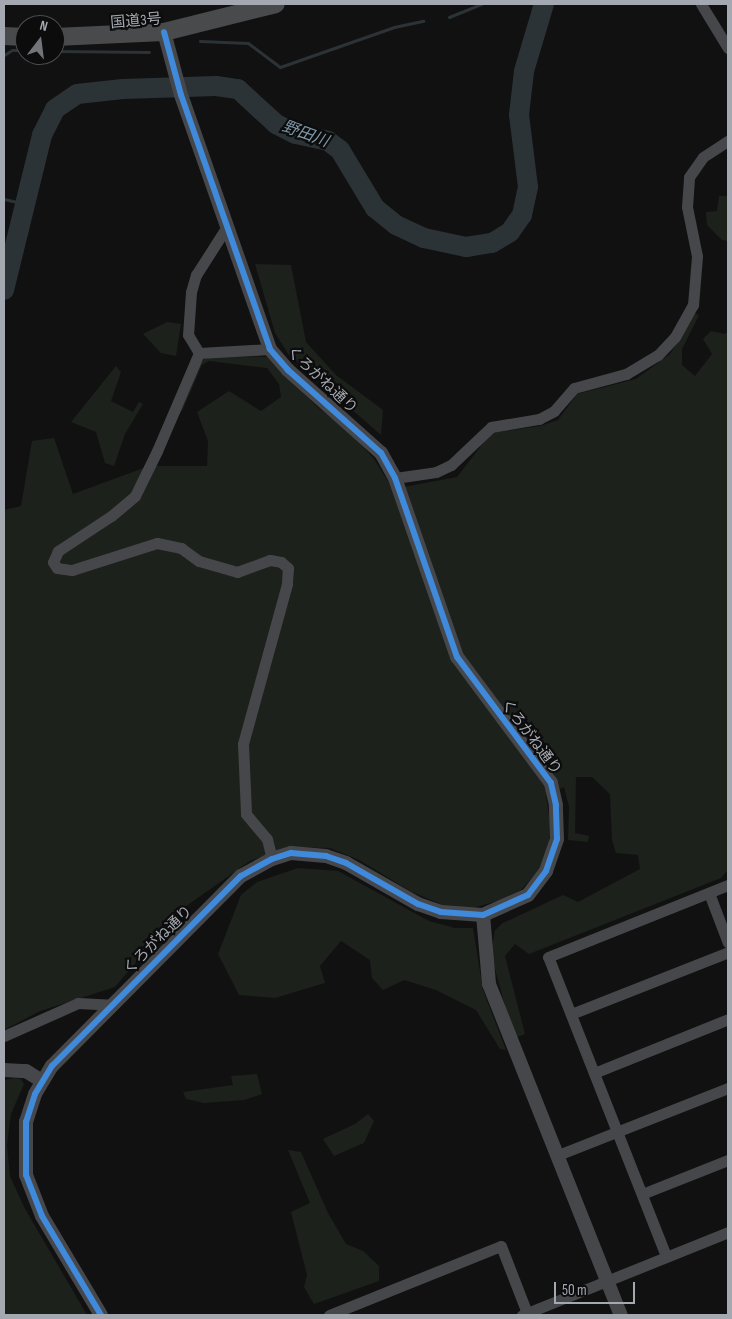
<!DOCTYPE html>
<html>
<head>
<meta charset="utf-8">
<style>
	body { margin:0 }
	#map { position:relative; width:732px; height:1319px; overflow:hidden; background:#111112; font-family:"Sofia Sans Condensed","Noto Sans JP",sans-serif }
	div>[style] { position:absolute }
	.green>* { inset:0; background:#1c211c }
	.stream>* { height:3px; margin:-1.5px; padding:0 1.5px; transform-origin:1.5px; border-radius:1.5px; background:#2b3337 }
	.river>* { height:20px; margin:-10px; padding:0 10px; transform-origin:10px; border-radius:10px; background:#2b3337 }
	.minor>* { height:11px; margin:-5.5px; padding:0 5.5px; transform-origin:5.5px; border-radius:5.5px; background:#46474a }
	.tertiary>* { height:14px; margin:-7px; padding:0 7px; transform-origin:7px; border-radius:7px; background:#46474a }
	.trunk>* { height:18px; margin:-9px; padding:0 9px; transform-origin:9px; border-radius:9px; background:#484a4c }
	.cycleway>* { height:6px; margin:-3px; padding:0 3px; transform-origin:3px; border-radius:3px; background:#408adc }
	span { translate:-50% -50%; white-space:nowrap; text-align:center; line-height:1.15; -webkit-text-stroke:4.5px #0c0c0d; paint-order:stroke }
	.street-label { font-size:15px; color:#a4a9b1 }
	.water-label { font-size:16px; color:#7f98a8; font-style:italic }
	.frame { position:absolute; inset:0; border:5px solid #a4a9b1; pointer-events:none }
	.north { position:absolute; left:15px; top:15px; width:50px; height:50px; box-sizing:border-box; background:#0c0c0d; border:1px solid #494b4f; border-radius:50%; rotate:15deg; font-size:14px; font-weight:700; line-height:20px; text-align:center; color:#a4a9b1 }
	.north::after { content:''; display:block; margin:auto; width:18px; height:22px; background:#717479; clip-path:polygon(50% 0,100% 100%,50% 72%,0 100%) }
	.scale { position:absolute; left:554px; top:1282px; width:81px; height:22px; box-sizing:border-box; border:2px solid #a4a9b1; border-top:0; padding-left:6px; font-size:15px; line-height:18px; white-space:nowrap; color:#a4a9b1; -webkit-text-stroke:4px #0c0c0d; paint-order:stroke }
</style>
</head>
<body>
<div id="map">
	<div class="green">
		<div style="clip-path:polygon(719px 196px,728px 196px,728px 241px,722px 240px,707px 225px,706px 212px,717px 211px)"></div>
		<div style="clip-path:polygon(255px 264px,291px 265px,306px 342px,336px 375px,383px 410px,381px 435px,289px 355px,275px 333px)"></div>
		<div style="clip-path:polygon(694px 313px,699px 315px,682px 349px,682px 365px,695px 376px,712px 354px,703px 339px,711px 331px,725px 334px,728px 331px,728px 870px,721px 878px,529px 954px,515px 944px,505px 956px,525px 1034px,517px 1037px,508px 1017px,491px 954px,495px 930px,503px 923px,563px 895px,578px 902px,640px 869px,638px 855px,616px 853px,612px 840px,610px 794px,592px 777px,576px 777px,575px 833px,589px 836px,588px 842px,568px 840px,569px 807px,564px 787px,546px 795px,550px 823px,549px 848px,538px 871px,521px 890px,505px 899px,476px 907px,447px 907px,410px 891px,359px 860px,330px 848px,287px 847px,250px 861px,182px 909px,115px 987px,40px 1011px,4px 1030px,4px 510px,21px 506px,32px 441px,54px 438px,73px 494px,149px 466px,207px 466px,208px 441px,197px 412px,229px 391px,261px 411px,281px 397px,279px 384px,267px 368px,209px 361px,202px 365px,183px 409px,175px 421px,197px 365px,209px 355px,269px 357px,316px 406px,349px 431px,374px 459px,393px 489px,457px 477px,491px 433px,540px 426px,558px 420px,577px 394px,636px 379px,670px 354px)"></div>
		<div style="clip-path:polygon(167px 322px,181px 324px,176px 356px,161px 353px,143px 334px)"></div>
		<div style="clip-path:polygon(116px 366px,121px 372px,111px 401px,133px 412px,139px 402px,143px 404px,125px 434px,114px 466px,105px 463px,96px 432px,71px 422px)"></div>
		<div style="clip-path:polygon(298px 868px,338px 871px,429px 921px,455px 928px,473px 928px,483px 990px,506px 1050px,500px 1049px,476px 1010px,436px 990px,404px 980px,383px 990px,372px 978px,370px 960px,341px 941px,320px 966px,325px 983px,275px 998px,239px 995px,218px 954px,241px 895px,257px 882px)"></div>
		<div style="clip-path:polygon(257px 1074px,262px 1094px,244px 1100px,204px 1103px,186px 1099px,183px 1092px,233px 1085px,231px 1076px)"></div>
		<div style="clip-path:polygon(14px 1078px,21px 1079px,24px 1084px,11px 1114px,7px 1145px,10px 1176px,24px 1207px,87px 1315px,4px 1315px,4px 1080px)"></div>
		<div style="clip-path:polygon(368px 1114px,374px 1121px,364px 1143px,334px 1156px,323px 1139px,355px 1124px)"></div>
		<div style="clip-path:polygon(288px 1150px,301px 1152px,328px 1213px,346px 1244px,363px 1251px,379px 1266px,379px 1281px,314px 1304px,304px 1287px,307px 1275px,291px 1212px,310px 1203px)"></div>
	</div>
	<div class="stream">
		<div style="left:449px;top:17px;width:35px;rotate:-22deg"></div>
		<div style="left:200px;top:41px;width:48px;rotate:2.4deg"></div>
		<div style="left:248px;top:43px;width:40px;rotate:37deg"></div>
		<div style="left:280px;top:67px;width:121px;rotate:-19.3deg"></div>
		<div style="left:394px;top:27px;width:30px;rotate:-12deg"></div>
		<div style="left:55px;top:51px;width:94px;rotate:0.6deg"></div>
		<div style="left:4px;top:55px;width:9px;rotate:-32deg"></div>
		<div style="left:12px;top:50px;width:13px"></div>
		<div style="left:4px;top:199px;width:22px;rotate:13deg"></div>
	</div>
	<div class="river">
		<div style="left:4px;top:290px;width:160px;rotate:-76.2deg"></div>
		<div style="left:42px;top:135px;width:29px;rotate:-63deg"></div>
		<div style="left:55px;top:109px;width:27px;rotate:-34deg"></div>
		<div style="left:77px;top:94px;width:46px;rotate:-6.2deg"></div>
		<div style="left:123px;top:89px;width:93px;rotate:-1.8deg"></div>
		<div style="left:216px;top:86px;width:22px;rotate:8deg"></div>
		<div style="left:238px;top:89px;width:52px;rotate:42.6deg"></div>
		<div style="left:276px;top:124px;width:22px;rotate:27deg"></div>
		<div style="left:296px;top:134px;width:33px;rotate:12deg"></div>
		<div style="left:328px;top:141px;width:15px;rotate:37deg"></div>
		<div style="left:340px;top:150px;width:68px;rotate:58.9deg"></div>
		<div style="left:375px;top:208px;width:27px;rotate:39deg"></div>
		<div style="left:396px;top:225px;width:31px;rotate:25deg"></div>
		<div style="left:424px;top:238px;width:43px;rotate:12.1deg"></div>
		<div style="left:466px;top:247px;width:26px;rotate:-9deg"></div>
		<div style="left:492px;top:243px;width:21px;rotate:-31deg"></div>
		<div style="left:510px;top:232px;width:21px;rotate:-55deg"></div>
		<div style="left:522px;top:215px;width:29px;rotate:-78deg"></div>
		<div style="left:528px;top:187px;width:73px;rotate:-97.1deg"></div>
		<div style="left:519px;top:115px;width:44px;rotate:-83.5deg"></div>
		<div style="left:524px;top:71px;width:70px;rotate:-73.4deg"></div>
	</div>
	<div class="minor">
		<div style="left:701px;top:4px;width:52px;rotate:58.5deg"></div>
		<div style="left:199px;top:353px;width:107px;rotate:113.2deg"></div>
		<div style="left:157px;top:451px;width:50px;rotate:116.1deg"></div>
		<div style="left:135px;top:496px;width:31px;rotate:140deg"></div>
		<div style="left:111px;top:516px;width:64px;rotate:146.6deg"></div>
		<div style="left:58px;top:551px;width:12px;rotate:114deg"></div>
		<div style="left:53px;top:562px;width:7px;rotate:56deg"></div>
		<div style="left:57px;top:568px;width:15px;rotate:8deg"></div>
		<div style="left:72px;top:570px;width:89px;rotate:-17.6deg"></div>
		<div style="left:157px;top:543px;width:25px;rotate:12deg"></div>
		<div style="left:181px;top:548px;width:22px;rotate:36deg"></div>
		<div style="left:199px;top:561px;width:40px;rotate:16deg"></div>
		<div style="left:237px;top:572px;width:35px;rotate:-20deg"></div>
		<div style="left:270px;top:560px;width:11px;rotate:10deg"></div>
		<div style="left:281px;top:562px;width:9px;rotate:41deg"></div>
		<div style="left:288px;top:568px;width:16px;rotate:94deg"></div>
		<div style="left:287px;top:584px;width:166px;rotate:105.4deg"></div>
		<div style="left:243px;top:744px;width:70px;rotate:87.5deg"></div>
		<div style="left:246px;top:814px;width:33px;rotate:50deg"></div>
		<div style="left:267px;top:839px;width:21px;rotate:76deg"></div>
		<div style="left:199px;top:353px;width:21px;rotate:-121deg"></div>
		<div style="left:188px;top:335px;width:43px;rotate:-86deg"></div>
		<div style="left:191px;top:292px;width:18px;rotate:-74deg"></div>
		<div style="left:196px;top:275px;width:56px;rotate:-57.4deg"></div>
		<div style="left:199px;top:353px;width:71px;rotate:-3.2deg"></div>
		<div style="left:395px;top:478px;width:41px;rotate:-8.3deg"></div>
		<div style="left:436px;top:472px;width:17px;rotate:-25deg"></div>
		<div style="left:451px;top:465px;width:55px;rotate:-43.5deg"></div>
		<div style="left:491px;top:427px;width:49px;rotate:-9.5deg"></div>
		<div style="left:539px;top:419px;width:17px;rotate:-28deg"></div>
		<div style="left:554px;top:411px;width:30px;rotate:-49deg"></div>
		<div style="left:574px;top:388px;width:54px;rotate:-15.1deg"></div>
		<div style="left:626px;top:374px;width:37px;rotate:-31deg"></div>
		<div style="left:658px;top:355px;width:25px;rotate:-47deg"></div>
		<div style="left:675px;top:337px;width:37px;rotate:-61deg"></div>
		<div style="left:693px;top:305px;width:49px;rotate:-85.3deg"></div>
		<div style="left:697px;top:256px;width:50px;rotate:-101.5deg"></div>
		<div style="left:687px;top:207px;width:30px;rotate:-86deg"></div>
		<div style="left:689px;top:177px;width:24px;rotate:-55deg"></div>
		<div style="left:703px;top:157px;width:30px;rotate:-33deg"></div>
		<div style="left:709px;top:893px;width:53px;rotate:69.2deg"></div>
		<div style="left:571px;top:1014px;width:169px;rotate:-21.5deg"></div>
		<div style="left:4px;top:1036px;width:81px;rotate:-24deg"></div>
		<div style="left:78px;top:1003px;width:33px;rotate:3deg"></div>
		<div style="left:594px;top:1073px;width:144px;rotate:-21.9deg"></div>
		<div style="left:558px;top:1155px;width:183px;rotate:-21.5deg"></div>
		<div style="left:642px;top:1194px;width:92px;rotate:-21.6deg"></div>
		<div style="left:666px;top:1256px;width:321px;rotate:-111.5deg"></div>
		<div style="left:548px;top:957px;width:194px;rotate:-21.8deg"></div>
		<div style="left:329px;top:1315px;width:185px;rotate:-21.9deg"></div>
		<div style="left:501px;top:1246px;width:72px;rotate:68.8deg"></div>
		<div style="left:522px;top:1315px;width:222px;rotate:-21.9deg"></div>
	</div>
	<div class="tertiary">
		<div style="left:483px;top:915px;width:69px;rotate:85deg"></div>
		<div style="left:489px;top:984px;width:356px;rotate:68.3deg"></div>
		<div style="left:4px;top:1070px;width:22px;rotate:3deg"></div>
		<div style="left:26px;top:1071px;width:19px;rotate:32deg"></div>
		<div style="left:527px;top:1313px;width:2px;rotate:63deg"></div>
		<div style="left:101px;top:1315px;width:115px;rotate:-120.8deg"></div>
		<div style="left:42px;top:1216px;width:44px;rotate:-111.3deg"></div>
		<div style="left:26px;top:1175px;width:53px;rotate:-90deg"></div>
		<div style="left:26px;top:1122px;width:29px;rotate:-72deg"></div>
		<div style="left:35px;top:1094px;width:33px;rotate:-59deg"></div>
		<div style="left:52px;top:1066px;width:268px;rotate:-45.2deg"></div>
		<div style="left:241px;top:876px;width:35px;rotate:-29deg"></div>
		<div style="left:272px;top:859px;width:20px;rotate:-18deg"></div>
		<div style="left:291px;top:853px;width:35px;rotate:5deg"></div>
		<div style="left:326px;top:856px;width:21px;rotate:19deg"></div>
		<div style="left:346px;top:863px;width:83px;rotate:29.7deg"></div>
		<div style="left:418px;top:904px;width:24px;rotate:19deg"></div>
		<div style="left:441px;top:912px;width:42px;rotate:4.1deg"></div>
		<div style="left:483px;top:915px;width:49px;rotate:-24deg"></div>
		<div style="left:528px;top:895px;width:30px;rotate:-53deg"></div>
		<div style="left:546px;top:871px;width:34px;rotate:-71deg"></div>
		<div style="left:557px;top:839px;width:34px;rotate:-92deg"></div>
		<div style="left:556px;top:805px;width:23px;rotate:-103deg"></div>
		<div style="left:551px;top:783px;width:157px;rotate:-126.7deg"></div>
		<div style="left:457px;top:657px;width:189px;rotate:-109.1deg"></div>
		<div style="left:395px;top:478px;width:29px;rotate:-119deg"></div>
		<div style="left:381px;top:453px;width:125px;rotate:-138.3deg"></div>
		<div style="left:288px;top:370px;width:28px;rotate:-131deg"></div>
		<div style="left:270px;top:349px;width:269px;rotate:-109.3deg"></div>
		<div style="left:181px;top:95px;width:65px;rotate:-105.1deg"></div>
	</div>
	<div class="trunk">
		<div style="left:4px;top:36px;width:21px;rotate:3deg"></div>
		<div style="left:55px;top:37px;width:109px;rotate:-2.6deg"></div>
		<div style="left:164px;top:32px;width:115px;rotate:-14deg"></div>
	</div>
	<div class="cycleway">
		<div style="left:101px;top:1315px;width:115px;rotate:-120.8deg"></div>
		<div style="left:42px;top:1216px;width:44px;rotate:-111.3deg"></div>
		<div style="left:26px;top:1175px;width:53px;rotate:-90deg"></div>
		<div style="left:26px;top:1122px;width:29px;rotate:-72deg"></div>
		<div style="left:35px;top:1094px;width:33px;rotate:-59deg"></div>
		<div style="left:52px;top:1066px;width:268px;rotate:-45.2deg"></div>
		<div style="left:241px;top:876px;width:35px;rotate:-29deg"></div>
		<div style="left:272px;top:859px;width:20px;rotate:-18deg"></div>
		<div style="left:291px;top:853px;width:35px;rotate:5deg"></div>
		<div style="left:326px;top:856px;width:21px;rotate:19deg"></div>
		<div style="left:346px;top:863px;width:83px;rotate:29.7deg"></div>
		<div style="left:418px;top:904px;width:24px;rotate:19deg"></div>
		<div style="left:441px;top:912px;width:42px;rotate:4.1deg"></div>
		<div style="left:483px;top:915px;width:49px;rotate:-24deg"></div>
		<div style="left:528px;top:895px;width:30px;rotate:-53deg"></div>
		<div style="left:546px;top:871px;width:34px;rotate:-71deg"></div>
		<div style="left:557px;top:839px;width:34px;rotate:-92deg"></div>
		<div style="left:556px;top:805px;width:23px;rotate:-103deg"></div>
		<div style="left:551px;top:783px;width:157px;rotate:-126.7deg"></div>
		<div style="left:457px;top:657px;width:189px;rotate:-109.1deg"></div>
		<div style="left:395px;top:478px;width:29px;rotate:-119deg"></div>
		<div style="left:381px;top:453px;width:125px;rotate:-138.3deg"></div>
		<div style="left:288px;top:370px;width:28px;rotate:-131deg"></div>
		<div style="left:270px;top:349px;width:269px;rotate:-109.3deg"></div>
		<div style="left:181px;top:95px;width:65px;rotate:-105.1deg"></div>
	</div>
	<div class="street-label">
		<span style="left:136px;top:21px;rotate:-5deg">国道3号</span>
		<span style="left:322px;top:380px;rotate:43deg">くろがね通り</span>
		<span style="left:531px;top:737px;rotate:53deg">くろがね通り</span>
		<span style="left:158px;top:940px;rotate:-45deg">くろがね通り</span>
	</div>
	<div class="water-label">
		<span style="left:305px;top:135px;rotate:20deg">野田川</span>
	</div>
	<div class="frame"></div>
	<div class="north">N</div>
	<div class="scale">50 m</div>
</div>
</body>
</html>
